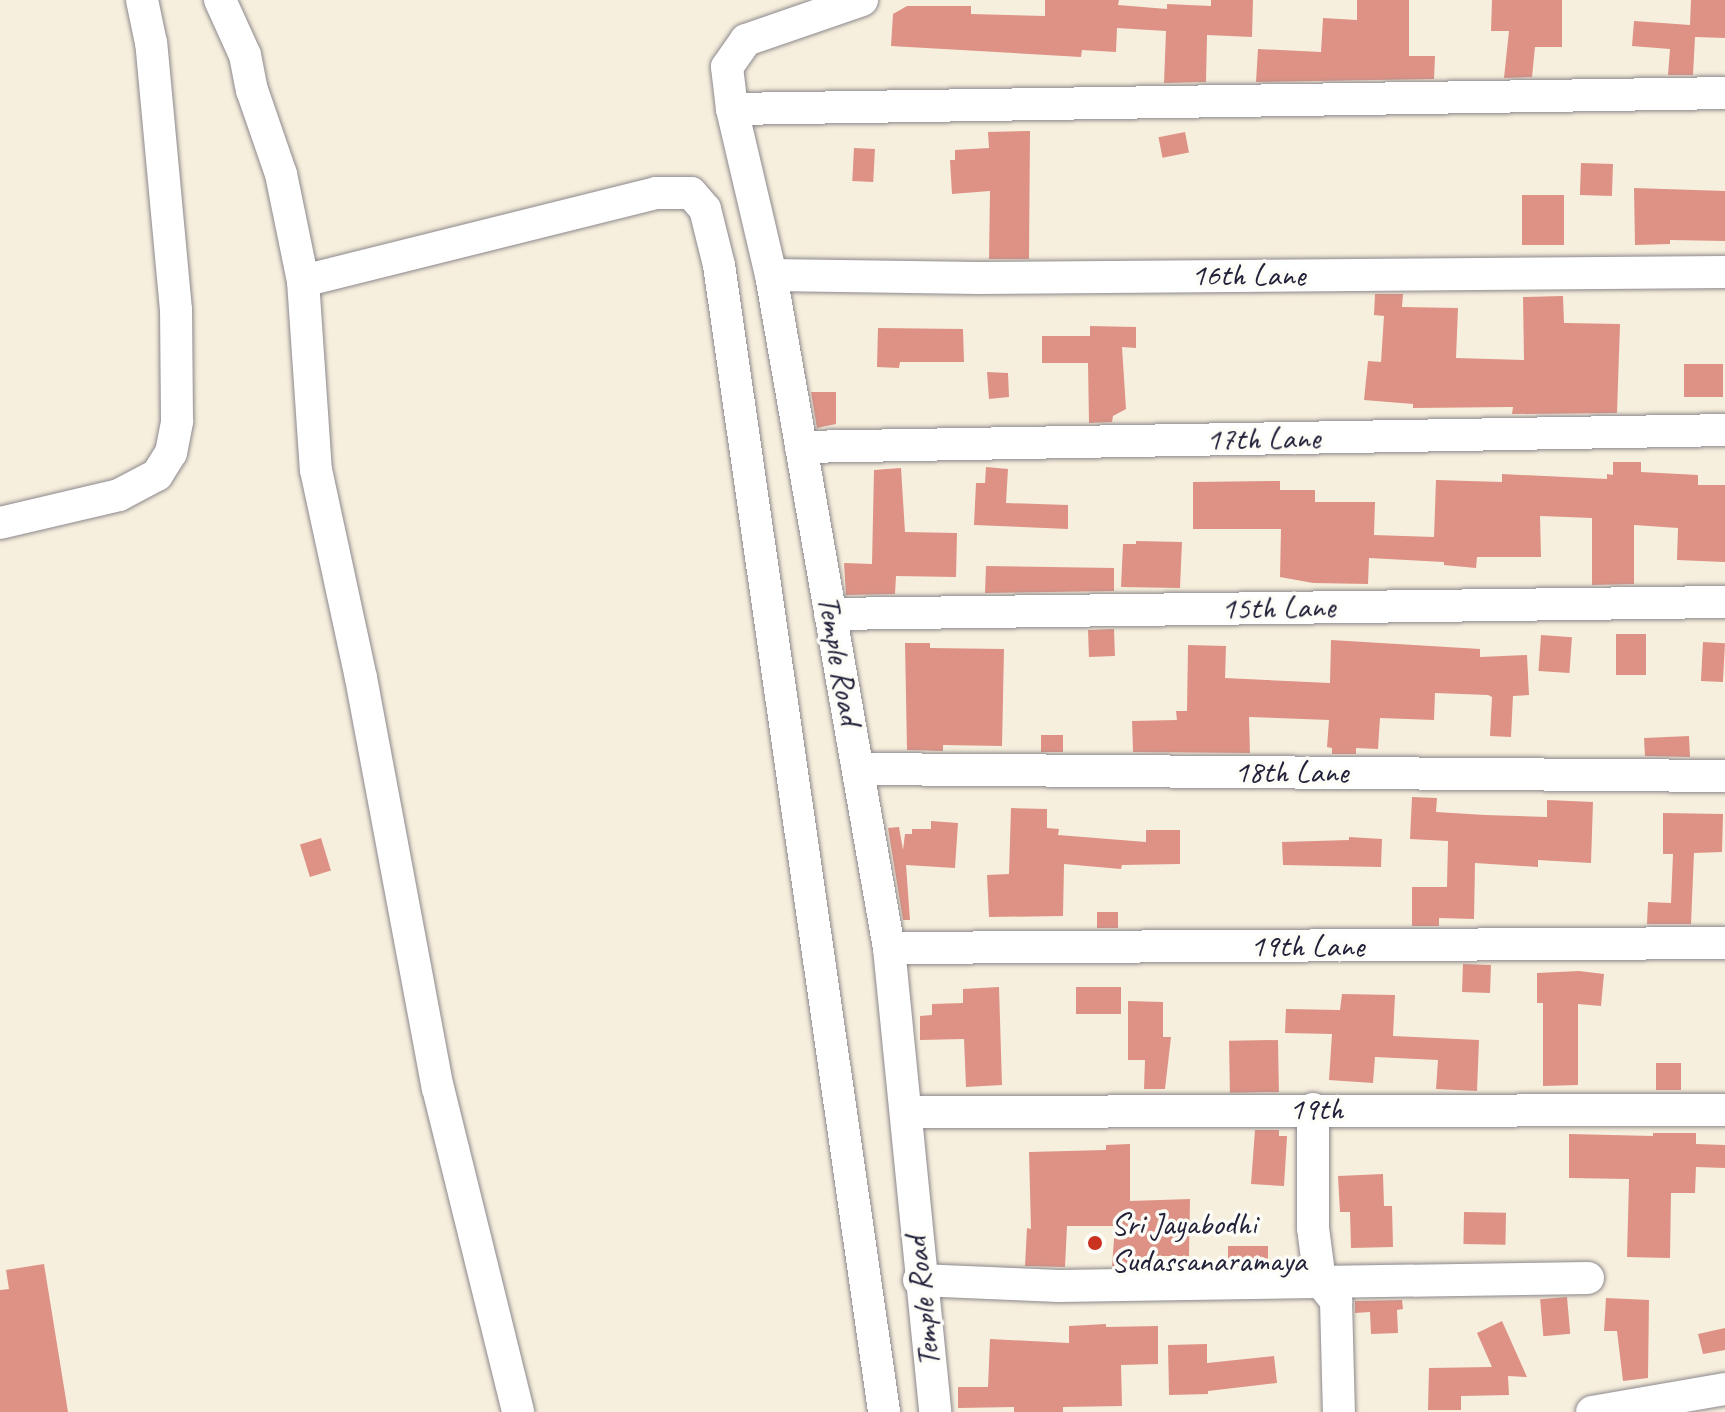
<!DOCTYPE html>
<html>
<head>
<meta charset="utf-8">
<style>
	body { margin:0 }
	#map { position:relative; width:1725px; height:1412px; overflow:hidden; background:#f7efdd; font-family:Caveat,sans-serif }
	div>[style] { position:absolute }
	.building>* { inset:0; background:#dd9285; transform-origin:0 0 }
	.roads { filter:drop-shadow(0 0 2px #8c888c) drop-shadow(0 0 2px #8c888c) }
	.minor>* { height:32px; margin:-16px; padding:0 16px; transform-origin:16px; border-radius:16px; background:#fff }
	.dots>* { width:22px; height:22px; translate:-50% -50%; box-sizing:border-box; border:4px solid #fdfcf7; border-radius:50% }
	span { translate:-50% -50%; white-space:nowrap; text-align:center; line-height:1.15; -webkit-text-stroke:7px #fdfcf7; paint-order:stroke }
	.street-label { font-size:32px; color:#22223b }
	.poi-label { font-size:32px; color:#22223b }
	.left { translate:0 -50%; text-align:left }
</style>
</head>
<body>
<div id="map">
	<div class="building">
		<div style="clip-path:polygon(1045px 0,1119px 0,1118px 5px,1167px 9px,1167px 4px,1211px 6px,1211px 0,1253px 0,1252px 37px,1207px 35px,1206px 82px,1164px 83px,1166px 31px,1117px 28px,1116px 52px,1082px 50px,1081px 57px,891px 46px,893px 14px,907px 6px,971px 6px,971px 14px,1045px 16px)"></div>
		<div style="clip-path:polygon(1357px 0,1409px 0,1409px 56px,1435px 56px,1434px 79px,1256px 82px,1258px 49px,1321px 52px,1323px 18px,1357px 20px)"></div>
		<div style="clip-path:polygon(1492px 0,1562px 0,1562px 47px,1535px 47px,1532px 77px,1504px 78px,1509px 31px,1491px 31px)"></div>
		<div style="clip-path:polygon(1691px 0,1725px 0,1725px 38px,1695px 37px,1693px 75px,1668px 75px,1670px 49px,1632px 46px,1634px 21px,1690px 25px)"></div>
		<div style="clip-path:polygon(1030px 131px,1029px 259px,989px 259px,990px 191px,952px 194px,950px 160px,955px 160px,955px 150px,989px 148px,988px 132px)"></div>
		<div style="left:1185px;top:132px;width:21px;height:27px;rotate:79deg"></div>
		<div style="left:854px;top:148px;width:21px;height:33px;rotate:3deg"></div>
		<div style="left:1581px;top:163px;width:32px;height:32px;rotate:2deg"></div>
		<div style="clip-path:polygon(1634px 188px,1725px 191px,1725px 241px,1670px 240px,1670px 244px,1635px 245px)"></div>
		<div style="left:1522px;top:195px;width:42px;height:50px"></div>
		<div style="clip-path:polygon(1375px 294px,1403px 294px,1402px 307px,1458px 308px,1456px 358px,1524px 360px,1523px 297px,1563px 296px,1564px 323px,1620px 324px,1617px 413px,1512px 414px,1513px 407px,1413px 408px,1413px 404px,1364px 400px,1368px 361px,1381px 362px,1384px 316px,1374px 315px)"></div>
		<div style="clip-path:polygon(1090px 326px,1136px 327px,1136px 348px,1122px 347px,1126px 409px,1113px 416px,1112px 422px,1089px 423px,1088px 363px,1042px 363px,1042px 336px,1090px 336px)"></div>
		<div style="clip-path:polygon(878px 328px,963px 329px,964px 362px,900px 362px,899px 368px,877px 367px)"></div>
		<div style="left:1684px;top:364px;width:39px;height:33px"></div>
		<div style="clip-path:polygon(987px 372px,1008px 373px,1009px 397px,989px 399px)"></div>
		<div style="clip-path:polygon(811px 392px,836px 392px,836px 424px,817px 428px)"></div>
		<div style="clip-path:polygon(1613px 462px,1641px 462px,1641px 472px,1698px 475px,1698px 485px,1725px 485px,1725px 562px,1677px 560px,1678px 528px,1634px 525px,1634px 584px,1592px 585px,1592px 518px,1540px 516px,1541px 557px,1477px 557px,1476px 568px,1444px 565px,1444px 562px,1369px 558px,1368px 584px,1313px 583px,1280px 577px,1281px 529px,1193px 529px,1193px 482px,1280px 481px,1280px 490px,1315px 490px,1315px 502px,1375px 502px,1374px 535px,1434px 537px,1436px 480px,1502px 482px,1502px 474px,1607px 479px,1607px 474px,1613px 475px)"></div>
		<div style="clip-path:polygon(986px 467px,1008px 469px,1006px 503px,1068px 505px,1068px 529px,974px 525px,976px 483px,985px 483px)"></div>
		<div style="clip-path:polygon(901px 468px,905px 532px,957px 533px,956px 577px,896px 576px,895px 594px,846px 595px,844px 563px,872px 564px,874px 470px)"></div>
		<div style="clip-path:polygon(1136px 541px,1182px 542px,1180px 588px,1121px 587px,1123px 544px,1136px 544px)"></div>
		<div style="clip-path:polygon(986px 566px,1114px 568px,1114px 591px,985px 593px)"></div>
		<div style="left:1114px;top:629px;width:27px;height:26px;rotate:88deg"></div>
		<div style="left:1616px;top:634px;width:30px;height:41px"></div>
		<div style="left:1541px;top:635px;width:31px;height:36px;rotate:4deg"></div>
		<div style="clip-path:polygon(1331px 640px,1480px 649px,1480px 657px,1527px 655px,1529px 695px,1513px 696px,1511px 737px,1490px 736px,1492px 697px,1488px 695px,1435px 693px,1434px 720px,1380px 718px,1378px 749px,1356px 748px,1356px 754px,1332px 754px,1332px 748px,1327px 747px,1329px 720px,1249px 717px,1250px 753px,1133px 752px,1132px 721px,1177px 720px,1176px 711px,1187px 711px,1188px 645px,1226px 646px,1225px 678px,1330px 683px)"></div>
		<div style="left:1703px;top:642px;width:22px;height:39px;rotate:3deg"></div>
		<div style="clip-path:polygon(905px 643px,930px 643px,930px 648px,1004px 649px,1002px 746px,943px 745px,943px 751px,907px 750px)"></div>
		<div style="left:1063px;top:735px;width:17px;height:22px;rotate:90deg"></div>
		<div style="clip-path:polygon(1689px 736px,1690px 757px,1645px 756px,1644px 738px)"></div>
		<div style="clip-path:polygon(1412px 797px,1437px 798px,1436px 812px,1485px 815px,1547px 817px,1547px 800px,1593px 802px,1591px 863px,1538px 860px,1538px 867px,1475px 863px,1474px 919px,1439px 918px,1439px 926px,1412px 926px,1412px 887px,1447px 887px,1448px 841px,1410px 839px)"></div>
		<div style="clip-path:polygon(1011px 808px,1047px 809px,1047px 828px,1059px 829px,1058px 835px,1146px 842px,1146px 830px,1180px 830px,1180px 864px,1122px 865px,1121px 869px,1064px 864px,1063px 916px,989px 917px,987px 875px,1009px 874px)"></div>
		<div style="clip-path:polygon(1663px 813px,1723px 814px,1722px 852px,1694px 853px,1691px 924px,1647px 924px,1648px 902px,1671px 903px,1673px 854px,1663px 854px)"></div>
		<div style="clip-path:polygon(931px 821px,958px 823px,955px 868px,906px 865px,910px 920px,903px 920px,888px 828px,899px 827px,903px 850px,905px 834px,912px 834px,912px 829px,931px 829px)"></div>
		<div style="clip-path:polygon(1349px 837px,1382px 839px,1381px 867px,1283px 865px,1282px 842px,1349px 840px)"></div>
		<div style="left:321px;top:838px;width:34px;height:22px;rotate:73deg"></div>
		<div style="left:1097px;top:912px;width:21px;height:16px"></div>
		<div style="left:1463px;top:964px;width:28px;height:28px;rotate:2deg"></div>
		<div style="clip-path:polygon(1579px 971px,1604px 974px,1601px 1006px,1578px 1004px,1578px 1085px,1543px 1086px,1543px 1003px,1537px 1003px,1537px 973px)"></div>
		<div style="clip-path:polygon(999px 987px,1002px 1085px,966px 1087px,964px 1039px,920px 1040px,920px 1016px,932px 1015px,932px 1004px,963px 1003px,963px 989px)"></div>
		<div style="left:1121px;top:987px;width:27px;height:45px;rotate:90deg"></div>
		<div style="clip-path:polygon(1342px 994px,1395px 995px,1393px 1036px,1479px 1040px,1477px 1091px,1436px 1089px,1438px 1060px,1375px 1057px,1373px 1083px,1329px 1080px,1332px 1034px,1285px 1033px,1286px 1009px,1340px 1010px)"></div>
		<div style="clip-path:polygon(1128px 1001px,1163px 1002px,1163px 1037px,1171px 1037px,1165px 1089px,1144px 1089px,1145px 1060px,1128px 1060px)"></div>
		<div style="left:1278px;top:1040px;width:52px;height:49px;rotate:89deg"></div>
		<div style="left:1656px;top:1063px;width:25px;height:27px"></div>
		<div style="clip-path:polygon(1255px 1130px,1279px 1130px,1279px 1136px,1287px 1136px,1284px 1186px,1251px 1184px)"></div>
		<div style="clip-path:polygon(1653px 1133px,1696px 1133px,1696px 1144px,1725px 1145px,1725px 1168px,1696px 1167px,1695px 1193px,1671px 1193px,1670px 1258px,1627px 1257px,1629px 1179px,1569px 1178px,1569px 1134px,1653px 1136px)"></div>
		<div style="clip-path:polygon(1130px 1144px,1130px 1201px,1190px 1199px,1189px 1256px,1145px 1256px,1145px 1266px,1112px 1266px,1115px 1226px,1067px 1226px,1065px 1267px,1025px 1266px,1027px 1228px,1031px 1229px,1029px 1152px,1106px 1150px,1106px 1145px)"></div>
		<div style="clip-path:polygon(1383px 1174px,1384px 1206px,1392px 1206px,1393px 1247px,1351px 1248px,1350px 1212px,1340px 1212px,1338px 1176px)"></div>
		<div style="left:1464px;top:1212px;width:42px;height:32px;rotate:1deg"></div>
		<div style="left:1268px;top:1246px;width:18px;height:40px;rotate:90deg"></div>
		<div style="clip-path:polygon(44px 1264px,68px 1412px,0 1412px,0 1290px,9px 1289px,6px 1270px)"></div>
		<div style="left:1567px;top:1297px;width:37px;height:27px;rotate:85deg"></div>
		<div style="clip-path:polygon(1606px 1298px,1649px 1300px,1648px 1378px,1623px 1381px,1617px 1331px,1604px 1331px)"></div>
		<div style="clip-path:polygon(1402px 1300px,1403px 1309px,1397px 1310px,1398px 1333px,1371px 1334px,1370px 1312px,1355px 1313px,1355px 1301px)"></div>
		<div style="clip-path:polygon(1502px 1321px,1527px 1377px,1508px 1376px,1509px 1395px,1461px 1396px,1461px 1410px,1428px 1410px,1429px 1368px,1492px 1367px,1477px 1333px)"></div>
		<div style="clip-path:polygon(1106px 1324px,1106px 1327px,1158px 1326px,1158px 1364px,1121px 1365px,1122px 1406px,1063px 1407px,1063px 1412px,1014px 1412px,1014px 1407px,958px 1408px,958px 1387px,988px 1387px,990px 1339px,1069px 1343px,1069px 1326px)"></div>
		<div style="clip-path:polygon(1725px 1328px,1725px 1350px,1703px 1354px,1698px 1334px)"></div>
		<div style="clip-path:polygon(1207px 1344px,1207px 1363px,1274px 1356px,1277px 1383px,1208px 1391px,1208px 1394px,1169px 1395px,1168px 1345px)"></div>
	</div>
	<div class="roads">
		<div class="minor">
			<div style="left:220px;top:0;width:60px;rotate:65.6deg"></div>
			<div style="left:245px;top:55px;width:36px;rotate:79deg"></div>
			<div style="left:252px;top:90px;width:89px;rotate:71deg"></div>
			<div style="left:281px;top:174px;width:109px;rotate:78.4deg"></div>
			<div style="left:303px;top:281px;width:189px;rotate:86.1deg"></div>
			<div style="left:316px;top:470px;width:213px;rotate:77.8deg"></div>
			<div style="left:361px;top:678px;width:417px;rotate:79.4deg"></div>
			<div style="left:438px;top:1088px;width:334px;rotate:76.1deg"></div>
			<div style="left:862px;top:0;width:123px;rotate:161deg"></div>
			<div style="left:746px;top:40px;width:33px;rotate:125deg"></div>
			<div style="left:727px;top:67px;width:42px;rotate:83.2deg"></div>
			<div style="left:732px;top:109px;width:171px;rotate:76.8deg"></div>
			<div style="left:771px;top:275px;width:683px;rotate:80.06deg"></div>
			<div style="left:889px;top:948px;width:466px;rotate:84.3deg"></div>
			<div style="left:732px;top:109px;width:993px;rotate:-0.92deg"></div>
			<div style="left:771px;top:275px;width:208px;rotate:0.8deg"></div>
			<div style="left:979px;top:278px;width:746px;rotate:-0.46deg"></div>
			<div style="left:303px;top:281px;width:364px;rotate:-14deg"></div>
			<div style="left:656px;top:193px;width:35px"></div>
			<div style="left:691px;top:193px;width:21px;rotate:49deg"></div>
			<div style="left:705px;top:209px;width:58px;rotate:76deg"></div>
			<div style="left:719px;top:265px;width:1159px;rotate:81.81deg"></div>
			<div style="left:801px;top:447px;width:924px;rotate:-1.05deg"></div>
			<div style="left:0;top:523px;width:122px;rotate:-13.2deg"></div>
			<div style="left:119px;top:495px;width:43px;rotate:-27.8deg"></div>
			<div style="left:157px;top:475px;width:26px;rotate:-58deg"></div>
			<div style="left:171px;top:453px;width:33px;rotate:-79deg"></div>
			<div style="left:177px;top:421px;width:111px;rotate:-90.5deg"></div>
			<div style="left:176px;top:310px;width:268px;rotate:-95.3deg"></div>
			<div style="left:151px;top:43px;width:44px;rotate:-101.8deg"></div>
			<div style="left:830px;top:614px;width:895px;rotate:-0.77deg"></div>
			<div style="left:858px;top:769px;width:867px;rotate:0.46deg"></div>
			<div style="left:889px;top:948px;width:836px;rotate:-0.34deg"></div>
			<div style="left:1313px;top:1109px;width:119px;rotate:90deg"></div>
			<div style="left:1313px;top:1228px;width:53px;rotate:82.5deg"></div>
			<div style="left:1320px;top:1281px;width:26px;rotate:51deg"></div>
			<div style="left:1336px;top:1301px;width:111px;rotate:88.5deg"></div>
			<div style="left:907px;top:1112px;width:818px;rotate:-0.14deg"></div>
			<div style="left:919px;top:1280px;width:140px;rotate:2.5deg"></div>
			<div style="left:1059px;top:1286px;width:529px;rotate:-0.87deg"></div>
			<div style="left:1592px;top:1412px;width:135px;rotate:-9.8deg"></div>
		</div>
	</div>
	<div class="dots">
		<div style="left:1095px;top:1243px;background:#c8321e"></div>
	</div>
	<div class="street-label">
		<span style="left:1248px;top:275px">16th Lane</span>
		<span style="left:1263px;top:439px;rotate:-1deg">17th Lane</span>
		<span style="left:1278px;top:608px;rotate:-1deg">15th Lane</span>
		<span style="left:839px;top:660px;rotate:80deg">Temple Road</span>
		<span style="left:1291px;top:772px">18th Lane</span>
		<span style="left:1307px;top:946px">19th Lane</span>
		<span style="left:1316px;top:1109px">19th</span>
		<span style="left:923px;top:1302px;rotate:-96deg">Temple Road</span>
	</div>
	<div class="poi-label">
		<span class="left" style="left:1111px;top:1243px">Sri Jayabodhi<br>Sudassanaramaya</span>
	</div>
</div>
</body>
</html>
